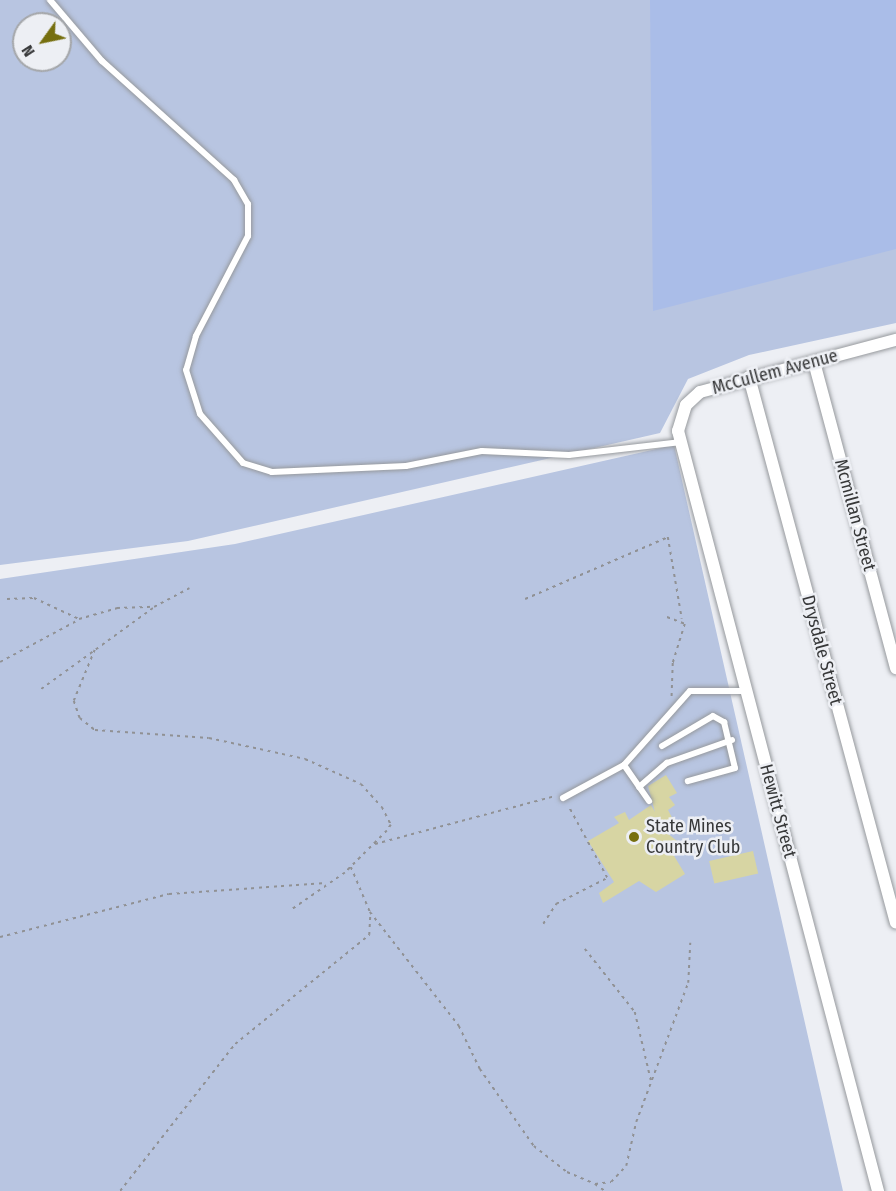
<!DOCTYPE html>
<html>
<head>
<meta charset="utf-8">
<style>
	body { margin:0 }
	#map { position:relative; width:896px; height:1191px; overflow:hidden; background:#edeff4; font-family:"Fira Sans Condensed",sans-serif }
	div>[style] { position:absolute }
	.green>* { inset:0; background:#b8c5e1 }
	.forest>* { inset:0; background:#aabde8 }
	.building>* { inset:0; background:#d7d5a3; transform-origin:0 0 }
	.path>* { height:1.5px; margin-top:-0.75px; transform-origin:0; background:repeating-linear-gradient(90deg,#909194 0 3px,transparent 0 7.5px) }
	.roads { filter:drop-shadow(0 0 2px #96999d) drop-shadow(0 0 2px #96999d) }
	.lane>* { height:6px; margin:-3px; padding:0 3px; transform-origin:3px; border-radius:3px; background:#fff }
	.street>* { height:12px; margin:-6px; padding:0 6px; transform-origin:6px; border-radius:6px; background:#fff }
	.dots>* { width:16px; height:16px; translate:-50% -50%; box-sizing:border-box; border:3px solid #edeff4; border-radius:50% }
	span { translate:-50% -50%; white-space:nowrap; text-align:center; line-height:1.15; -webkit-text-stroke:5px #edeff4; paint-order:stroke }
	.street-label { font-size:18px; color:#373839 }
	.poi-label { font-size:18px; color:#373839 }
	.left { translate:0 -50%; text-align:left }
	.north { position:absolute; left:12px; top:12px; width:60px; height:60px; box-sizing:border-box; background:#edeff4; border:2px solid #a4a6a9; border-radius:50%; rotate:237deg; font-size:16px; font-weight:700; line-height:24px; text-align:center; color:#373839 }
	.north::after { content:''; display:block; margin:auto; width:21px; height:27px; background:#766f0f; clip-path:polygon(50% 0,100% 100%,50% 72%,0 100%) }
</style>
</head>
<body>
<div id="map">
	<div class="green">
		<div style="clip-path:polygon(evenodd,0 0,896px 0,896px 323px,749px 355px,688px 379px,660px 433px,188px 541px,0 565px,0 0,24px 24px,60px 24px,60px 60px,24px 60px,24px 24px)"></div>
		<div style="clip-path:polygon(674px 445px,843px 1191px,0 1191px,0 579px,235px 544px)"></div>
	</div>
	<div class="forest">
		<div style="clip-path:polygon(650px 0,896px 0,896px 249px,653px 311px)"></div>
	</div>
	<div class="building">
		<div style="clip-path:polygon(666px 775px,677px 793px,669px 797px,675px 805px,668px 810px,676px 825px,667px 833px,677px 841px,668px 846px,685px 874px,656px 892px,639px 881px,603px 903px,599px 893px,614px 882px,588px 841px,619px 823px,614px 817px,625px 812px,629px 820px,651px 805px,655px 812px,648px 786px)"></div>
		<div style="left:753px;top:851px;width:23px;height:45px;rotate:77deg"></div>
	</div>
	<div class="path">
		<div style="left:7px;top:599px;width:27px;rotate:-2deg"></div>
		<div style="left:34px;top:598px;width:50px;rotate:25deg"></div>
		<div style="left:79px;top:619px;width:40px;rotate:-16deg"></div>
		<div style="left:117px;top:608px;width:37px;rotate:-2deg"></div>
		<div style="left:154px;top:607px;width:40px;rotate:-28deg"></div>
		<div style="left:525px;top:599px;width:156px;rotate:-23.4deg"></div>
		<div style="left:668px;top:537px;width:83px;rotate:80.3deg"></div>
		<div style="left:667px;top:617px;width:19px;rotate:21deg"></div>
		<div style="left:685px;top:624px;width:41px;rotate:107.1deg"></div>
		<div style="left:673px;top:663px;width:36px;rotate:92deg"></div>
		<div style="left:95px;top:650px;width:55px;rotate:112.4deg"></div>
		<div style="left:74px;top:701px;width:18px;rotate:71deg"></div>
		<div style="left:80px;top:718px;width:19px;rotate:39deg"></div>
		<div style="left:95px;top:730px;width:114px;rotate:4deg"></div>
		<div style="left:209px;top:738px;width:98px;rotate:12.3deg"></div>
		<div style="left:305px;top:759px;width:61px;rotate:24.1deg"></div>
		<div style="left:361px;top:784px;width:31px;rotate:48deg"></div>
		<div style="left:382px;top:807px;width:20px;rotate:63deg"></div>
		<div style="left:391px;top:825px;width:7px;rotate:124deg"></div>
		<div style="left:387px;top:831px;width:59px;rotate:135deg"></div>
		<div style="left:345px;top:873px;width:67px;rotate:145.4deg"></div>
		<div style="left:0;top:662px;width:89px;rotate:-28.3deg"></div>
		<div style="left:41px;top:689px;width:138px;rotate:-35.9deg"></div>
		<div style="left:375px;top:844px;width:187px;rotate:-14.9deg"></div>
		<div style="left:351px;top:867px;width:49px;rotate:67.1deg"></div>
		<div style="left:370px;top:912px;width:145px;rotate:52deg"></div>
		<div style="left:459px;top:1026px;width:48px;rotate:64deg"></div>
		<div style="left:480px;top:1069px;width:94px;rotate:55deg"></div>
		<div style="left:534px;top:1146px;width:42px;rotate:38.2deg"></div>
		<div style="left:567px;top:1172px;width:30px;rotate:23deg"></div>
		<div style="left:595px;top:1184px;width:16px;rotate:-7deg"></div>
		<div style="left:611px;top:1182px;width:22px;rotate:-47deg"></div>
		<div style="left:626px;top:1166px;width:45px;rotate:-77.2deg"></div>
		<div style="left:636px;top:1122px;width:148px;rotate:-69.5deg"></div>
		<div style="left:688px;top:983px;width:40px;rotate:-87.1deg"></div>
		<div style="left:543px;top:924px;width:24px;rotate:-57deg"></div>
		<div style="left:556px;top:904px;width:57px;rotate:-27deg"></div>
		<div style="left:607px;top:878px;width:82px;rotate:-118.4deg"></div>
		<div style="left:0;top:937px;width:174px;rotate:-14.3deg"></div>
		<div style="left:169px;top:894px;width:157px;rotate:-4deg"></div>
		<div style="left:585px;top:949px;width:80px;rotate:51.6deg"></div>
		<div style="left:635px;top:1012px;width:70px;rotate:76.8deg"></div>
		<div style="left:595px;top:1184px;width:12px;rotate:35deg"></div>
		<div style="left:120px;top:1191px;width:187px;rotate:-52deg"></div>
		<div style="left:235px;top:1044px;width:173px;rotate:-39.1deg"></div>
		<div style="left:369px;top:935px;width:22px;rotate:-87deg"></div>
	</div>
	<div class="roads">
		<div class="lane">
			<div style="left:50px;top:0;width:80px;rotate:49.6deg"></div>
			<div style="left:102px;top:61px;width:178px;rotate:42deg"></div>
			<div style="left:234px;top:180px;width:28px;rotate:60deg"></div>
			<div style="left:248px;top:204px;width:32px;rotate:90deg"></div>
			<div style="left:248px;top:236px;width:113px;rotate:117.5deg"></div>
			<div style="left:196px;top:336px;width:35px;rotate:106deg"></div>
			<div style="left:186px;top:370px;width:46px;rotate:72.3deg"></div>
			<div style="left:200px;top:414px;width:65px;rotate:48.7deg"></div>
			<div style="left:243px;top:463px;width:30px;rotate:17deg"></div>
			<div style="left:272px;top:472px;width:134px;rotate:-2.6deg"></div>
			<div style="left:406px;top:466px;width:77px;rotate:-11.2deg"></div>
			<div style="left:482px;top:451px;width:87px;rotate:2.6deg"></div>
			<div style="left:569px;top:455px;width:113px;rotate:-6.6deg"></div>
			<div style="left:662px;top:746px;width:59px;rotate:-30.5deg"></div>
			<div style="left:713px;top:716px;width:13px;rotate:29deg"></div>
			<div style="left:724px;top:722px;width:47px;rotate:76.6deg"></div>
			<div style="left:735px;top:768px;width:49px;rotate:164.5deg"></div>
			<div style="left:624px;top:765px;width:44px;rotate:55.2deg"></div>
			<div style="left:639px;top:787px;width:37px;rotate:-41deg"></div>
			<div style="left:667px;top:763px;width:69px;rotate:-19.5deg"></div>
			<div style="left:563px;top:798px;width:69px;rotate:-28.4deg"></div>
			<div style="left:624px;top:765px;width:99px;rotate:-48.3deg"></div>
			<div style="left:690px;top:691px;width:56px"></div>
		</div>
		<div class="street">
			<div style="left:814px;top:362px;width:317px;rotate:75deg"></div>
			<div style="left:749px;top:377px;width:565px;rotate:74.93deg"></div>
			<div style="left:878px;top:1191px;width:786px;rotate:-104.74deg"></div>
			<div style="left:678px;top:431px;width:27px;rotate:-73deg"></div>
			<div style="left:686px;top:405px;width:19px;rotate:-43deg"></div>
			<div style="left:700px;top:392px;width:203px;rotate:-14.9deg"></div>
		</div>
	</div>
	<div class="dots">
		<div style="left:634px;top:837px;background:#766f0f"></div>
	</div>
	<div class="street-label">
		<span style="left:775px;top:372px;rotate:-15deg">McCullem Avenue</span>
		<span style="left:855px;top:515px;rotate:75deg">Mcmillan Street</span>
		<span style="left:822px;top:650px;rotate:75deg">Drysdale Street</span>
		<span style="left:778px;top:811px;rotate:75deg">Hewitt Street</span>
	</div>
	<div class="poi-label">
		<span class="left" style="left:646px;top:837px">State Mines<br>Country Club</span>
	</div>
	<div class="north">N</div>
</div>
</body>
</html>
